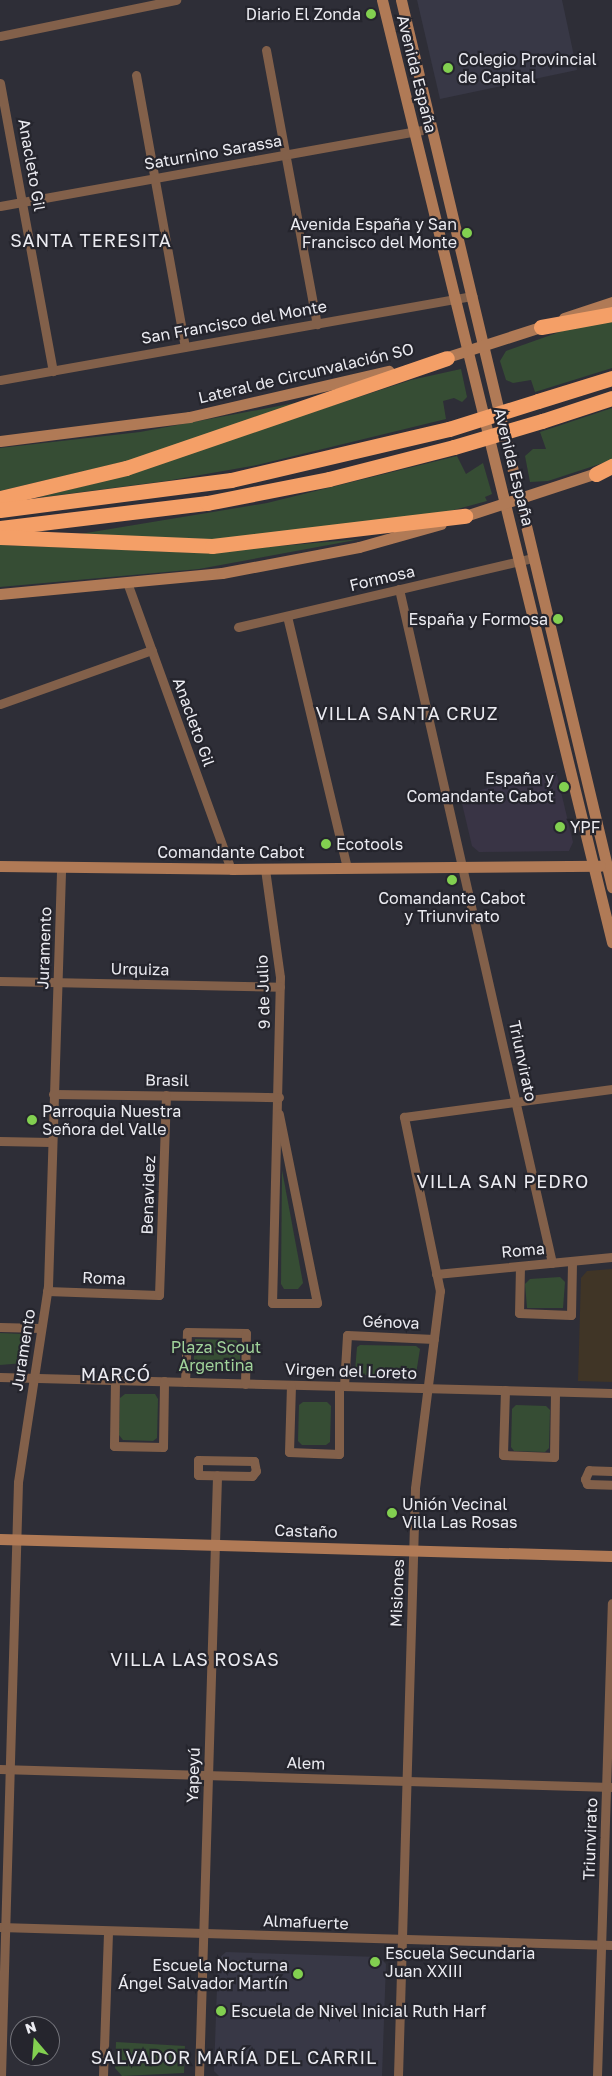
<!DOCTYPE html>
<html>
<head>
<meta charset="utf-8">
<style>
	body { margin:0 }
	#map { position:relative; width:612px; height:2076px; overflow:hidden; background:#2e2e37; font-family:"Golos Text",sans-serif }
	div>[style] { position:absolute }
	.commercial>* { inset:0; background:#393445 }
	.industrial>* { inset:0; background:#403526 }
	.built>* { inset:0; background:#383846 }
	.green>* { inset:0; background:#364d34 }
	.street>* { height:9px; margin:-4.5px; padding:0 4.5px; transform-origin:4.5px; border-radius:4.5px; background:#82604a }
	.secondary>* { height:11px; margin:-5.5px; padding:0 5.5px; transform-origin:5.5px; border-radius:5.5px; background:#b07a56 }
	.highway>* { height:15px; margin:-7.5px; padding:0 7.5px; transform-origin:7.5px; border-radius:7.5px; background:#f49f67 }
	.highway-bridge>* { height:15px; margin:-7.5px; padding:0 7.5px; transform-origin:7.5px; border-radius:7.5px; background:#f49f67 }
	.dots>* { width:14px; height:14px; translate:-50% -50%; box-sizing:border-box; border:2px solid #25252d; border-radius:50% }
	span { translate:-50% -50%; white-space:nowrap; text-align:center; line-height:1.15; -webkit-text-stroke:4.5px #25252d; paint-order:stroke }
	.poi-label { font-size:16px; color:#ebebf1 }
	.right { translate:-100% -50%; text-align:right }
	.left { translate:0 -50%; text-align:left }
	.street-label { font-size:16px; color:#ebebf1 }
	.park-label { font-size:16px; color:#a0d39a }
	.neighbourhood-label { font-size:18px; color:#ebebf1; letter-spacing:1px }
	.north { position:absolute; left:10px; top:2016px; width:50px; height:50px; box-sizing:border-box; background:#25252d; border:1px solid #74747b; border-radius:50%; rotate:342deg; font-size:14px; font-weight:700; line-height:20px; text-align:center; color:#ebebf1 }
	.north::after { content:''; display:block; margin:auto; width:18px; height:22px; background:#82d050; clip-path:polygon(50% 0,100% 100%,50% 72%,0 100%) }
</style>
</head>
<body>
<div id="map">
	<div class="commercial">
		<div style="clip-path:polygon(556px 771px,573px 842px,569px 851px,479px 852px,472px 846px,460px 795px)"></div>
	</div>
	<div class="industrial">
		<div style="clip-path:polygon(612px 1269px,612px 1382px,578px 1381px,581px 1278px,587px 1271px)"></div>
	</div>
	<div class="built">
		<div style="clip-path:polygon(417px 0,562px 0,577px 70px,440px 99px)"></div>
		<div style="clip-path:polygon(226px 1952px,379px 1957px,386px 1964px,382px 2076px,219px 2076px,214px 2071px,218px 1959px)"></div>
	</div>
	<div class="green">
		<div style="clip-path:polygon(612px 321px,612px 368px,535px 392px,531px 380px,513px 383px,506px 380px,500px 361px,506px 351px,565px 330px)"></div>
		<div style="clip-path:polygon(461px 369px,467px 397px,462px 402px,454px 398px,443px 401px,446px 419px,257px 465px,166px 481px,36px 498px,96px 483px,411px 380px)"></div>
		<div style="clip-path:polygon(300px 402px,143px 457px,0 491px,0 448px,140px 432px)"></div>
		<div style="clip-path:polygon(612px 408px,612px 460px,548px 481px,530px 482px,525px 456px,533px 449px,546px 449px,540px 432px)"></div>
		<div style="clip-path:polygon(457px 456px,466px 474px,483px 463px,492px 494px,485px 497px,487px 501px,417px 520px,234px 540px,74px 535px,267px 503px)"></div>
		<div style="clip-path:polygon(361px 539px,199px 569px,0 587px,0 545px,201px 553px)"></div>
		<div style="clip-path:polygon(282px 1170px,303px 1283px,298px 1289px,284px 1289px,281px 1284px)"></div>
		<div style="clip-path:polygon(560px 1277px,565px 1282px,563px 1308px,527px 1308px,525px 1284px,530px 1279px)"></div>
		<div style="clip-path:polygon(0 1333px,24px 1334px,28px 1337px,24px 1363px,0 1365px)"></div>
		<div style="clip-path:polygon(195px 1339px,236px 1340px,240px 1345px,240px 1370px,193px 1372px)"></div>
		<div style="clip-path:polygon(360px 1345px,416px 1346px,420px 1349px,416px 1374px,359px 1375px,355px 1371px,357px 1347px)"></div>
		<div style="clip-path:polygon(125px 1394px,155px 1394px,158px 1399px,157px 1438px,153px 1441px,123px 1440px,119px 1435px,120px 1398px)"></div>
		<div style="clip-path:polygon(303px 1402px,327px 1402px,331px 1406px,330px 1442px,326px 1445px,302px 1445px,298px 1441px,299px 1405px)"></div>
		<div style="clip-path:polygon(516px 1405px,546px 1406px,550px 1410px,549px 1448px,545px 1452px,514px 1451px,511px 1447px,512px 1409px)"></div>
		<div style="clip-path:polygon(116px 2042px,185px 2046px,184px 2073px,122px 2076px,115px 2068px)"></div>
	</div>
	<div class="street">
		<div style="left:0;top:36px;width:180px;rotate:-11.6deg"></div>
		<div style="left:266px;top:50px;width:279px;rotate:79.5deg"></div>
		<div style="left:136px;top:75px;width:276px;rotate:79.8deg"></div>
		<div style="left:0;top:83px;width:293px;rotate:79.6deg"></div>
		<div style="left:0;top:206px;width:439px;rotate:-10.2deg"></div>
		<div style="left:0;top:380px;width:480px;rotate:-10.1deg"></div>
		<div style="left:128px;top:585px;width:302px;rotate:70.1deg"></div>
		<div style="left:399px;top:589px;width:691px;rotate:77.21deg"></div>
		<div style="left:287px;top:616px;width:259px;rotate:76.6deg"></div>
		<div style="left:238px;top:627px;width:303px;rotate:-13.2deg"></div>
		<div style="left:0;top:704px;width:161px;rotate:-19.6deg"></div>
		<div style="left:265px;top:869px;width:109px;rotate:82.1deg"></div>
		<div style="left:280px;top:977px;width:326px;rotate:91.4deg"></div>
		<div style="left:272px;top:1303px;width:45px"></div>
		<div style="left:317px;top:1303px;width:193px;rotate:-101.4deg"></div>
		<div style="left:0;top:981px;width:280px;rotate:1.2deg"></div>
		<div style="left:53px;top:1094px;width:226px;rotate:0.8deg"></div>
		<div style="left:0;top:1141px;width:51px;rotate:1.1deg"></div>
		<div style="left:520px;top:1266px;width:47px;rotate:91.2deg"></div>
		<div style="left:519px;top:1313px;width:52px;rotate:2.2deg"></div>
		<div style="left:571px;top:1315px;width:54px;rotate:-88.9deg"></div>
		<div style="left:436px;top:1274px;width:177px;rotate:-5.5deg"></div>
		<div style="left:47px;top:1291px;width:112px;rotate:2deg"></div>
		<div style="left:159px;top:1295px;width:200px;rotate:-88deg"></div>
		<div style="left:0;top:1327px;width:41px;rotate:1.4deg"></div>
		<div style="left:0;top:1377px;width:612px;rotate:1.5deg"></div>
		<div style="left:115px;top:1380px;width:66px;rotate:90.9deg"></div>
		<div style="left:114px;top:1446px;width:49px;rotate:1.2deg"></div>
		<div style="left:163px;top:1447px;width:66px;rotate:-89.1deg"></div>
		<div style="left:185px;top:1382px;width:50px;rotate:-87.7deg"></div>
		<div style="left:187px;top:1332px;width:59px;rotate:1deg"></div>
		<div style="left:246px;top:1333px;width:51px;rotate:91.1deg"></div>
		<div style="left:291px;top:1385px;width:67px;rotate:91.7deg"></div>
		<div style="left:289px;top:1452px;width:50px;rotate:2.3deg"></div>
		<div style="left:339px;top:1454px;width:68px;rotate:-90deg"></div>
		<div style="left:344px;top:1386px;width:51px;rotate:-86.6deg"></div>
		<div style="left:347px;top:1335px;width:87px;rotate:2.6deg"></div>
		<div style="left:505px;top:1390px;width:65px;rotate:91.8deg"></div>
		<div style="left:503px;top:1455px;width:51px;rotate:2.2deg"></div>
		<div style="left:554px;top:1457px;width:65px;rotate:-89.1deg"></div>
		<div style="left:198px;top:1460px;width:56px;rotate:1deg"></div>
		<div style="left:254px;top:1461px;width:10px;rotate:79deg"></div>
		<div style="left:256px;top:1471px;width:6px;rotate:129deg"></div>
		<div style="left:252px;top:1476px;width:54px;rotate:-178.9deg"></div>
		<div style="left:198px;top:1475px;width:15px;rotate:-90deg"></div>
		<div style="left:612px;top:1471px;width:23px;rotate:-178deg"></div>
		<div style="left:589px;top:1470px;width:10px;rotate:114deg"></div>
		<div style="left:585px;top:1479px;width:5px;rotate:68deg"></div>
		<div style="left:587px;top:1484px;width:25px;rotate:2deg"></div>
		<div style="left:0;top:1769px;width:612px;rotate:1.68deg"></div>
		<div style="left:0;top:1927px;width:612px;rotate:1.68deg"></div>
		<div style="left:1px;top:2076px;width:594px;rotate:-88.36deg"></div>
		<div style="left:18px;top:1482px;width:198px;rotate:-81.3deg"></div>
		<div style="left:48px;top:1286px;width:419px;rotate:-88.2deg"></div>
		<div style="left:103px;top:2076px;width:145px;rotate:-88deg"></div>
		<div style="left:199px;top:2076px;width:601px;rotate:-88.28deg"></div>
		<div style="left:398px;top:2076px;width:588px;rotate:-88.34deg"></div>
		<div style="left:415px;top:1488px;width:199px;rotate:-82.8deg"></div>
		<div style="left:440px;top:1291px;width:178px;rotate:-101.7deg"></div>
		<div style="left:404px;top:1117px;width:210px;rotate:-7.7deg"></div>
		<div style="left:597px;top:2076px;width:473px;rotate:-88.2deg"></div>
	</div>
	<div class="secondary">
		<div style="left:382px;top:0;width:970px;rotate:76.28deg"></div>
		<div style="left:401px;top:0;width:912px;rotate:76.62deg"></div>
		<div style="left:564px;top:318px;width:51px;rotate:-18.4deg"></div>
		<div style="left:441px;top:359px;width:111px;rotate:-17.8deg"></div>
		<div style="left:0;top:441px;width:191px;rotate:-7.2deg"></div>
		<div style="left:189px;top:417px;width:205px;rotate:-13deg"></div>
		<div style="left:459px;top:518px;width:151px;rotate:-18.1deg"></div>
		<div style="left:0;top:594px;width:223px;rotate:-5.4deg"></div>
		<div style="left:222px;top:573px;width:139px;rotate:-10.7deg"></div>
		<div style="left:359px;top:547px;width:85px;rotate:-15.7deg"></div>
		<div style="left:0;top:866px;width:232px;rotate:0.7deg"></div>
		<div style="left:232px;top:869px;width:368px;rotate:-0.5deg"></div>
		<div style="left:0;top:1539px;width:612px;rotate:1.59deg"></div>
	</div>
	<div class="highway">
		<div style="left:541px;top:327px;width:72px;rotate:-10.4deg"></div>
		<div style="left:538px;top:401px;width:77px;rotate:-17.3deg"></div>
		<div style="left:542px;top:421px;width:74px;rotate:-18.2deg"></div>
		<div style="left:596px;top:474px;width:18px;rotate:-27deg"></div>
		<div style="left:0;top:498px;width:130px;rotate:-13.4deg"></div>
		<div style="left:126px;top:468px;width:339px;rotate:-18.9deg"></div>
		<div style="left:0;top:510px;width:233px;rotate:-7.4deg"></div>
		<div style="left:231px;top:480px;width:224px;rotate:-13.2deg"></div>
		<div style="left:0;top:528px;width:209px;rotate:-6.9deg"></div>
		<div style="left:207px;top:503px;width:124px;rotate:-11.1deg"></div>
		<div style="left:329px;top:479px;width:129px;rotate:-14.4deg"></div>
		<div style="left:0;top:537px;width:212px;rotate:2.4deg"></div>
		<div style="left:212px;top:546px;width:255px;rotate:-6.8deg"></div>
	</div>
	<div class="highway-bridge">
		<div style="left:449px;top:429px;width:93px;rotate:-17.5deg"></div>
		<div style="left:454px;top:447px;width:92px;rotate:-16.5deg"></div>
	</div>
	<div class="dots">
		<div style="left:371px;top:14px;background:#82d050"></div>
		<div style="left:448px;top:68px;background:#82d050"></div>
		<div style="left:467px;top:233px;background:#82d050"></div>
		<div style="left:558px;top:619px;background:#82d050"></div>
		<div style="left:564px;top:787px;background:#82d050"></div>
		<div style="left:560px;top:827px;background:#82d050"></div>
		<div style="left:326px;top:844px;background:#82d050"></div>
		<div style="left:452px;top:880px;background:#82d050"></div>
		<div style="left:32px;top:1120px;background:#82d050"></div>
		<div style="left:392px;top:1513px;background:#82d050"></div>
		<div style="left:375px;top:1962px;background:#82d050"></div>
		<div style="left:298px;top:1974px;background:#82d050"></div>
		<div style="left:221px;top:2011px;background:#82d050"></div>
	</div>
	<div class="poi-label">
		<span class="right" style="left:361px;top:14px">Diario El Zonda</span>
		<span class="left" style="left:458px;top:68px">Colegio Provincial<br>de Capital</span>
		<span class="right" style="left:457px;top:233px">Avenida España y San<br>Francisco del Monte</span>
		<span class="right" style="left:548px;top:619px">España y Formosa</span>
		<span class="right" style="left:554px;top:787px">España y<br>Comandante Cabot</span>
		<span class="left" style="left:570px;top:827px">YPF</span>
		<span class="left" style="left:336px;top:844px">Ecotools</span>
		<span style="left:452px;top:907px">Comandante Cabot<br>y Triunvirato</span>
		<span class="left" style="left:42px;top:1120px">Parroquia Nuestra<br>Señora del Valle</span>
		<span class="left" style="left:402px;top:1513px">Unión Vecinal<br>Villa Las Rosas</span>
		<span class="left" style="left:385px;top:1962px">Escuela Secundaria<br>Juan XXIII</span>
		<span class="right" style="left:288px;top:1974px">Escuela Nocturna<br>Ángel Salvador Martín</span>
		<span class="left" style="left:231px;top:2011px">Escuela de Nivel Inicial Ruth Harf</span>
	</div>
	<div class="street-label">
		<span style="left:417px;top:74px;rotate:76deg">Avenida España</span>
		<span style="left:213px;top:152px;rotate:-10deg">Saturnino Sarassa</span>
		<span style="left:32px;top:165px;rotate:80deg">Anacleto Gil</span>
		<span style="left:234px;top:322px;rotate:-10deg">San Francisco del Monte</span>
		<span style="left:306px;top:373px;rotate:-13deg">Lateral de Circunvalación SO</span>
		<span style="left:514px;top:467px;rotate:76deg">Avenida España</span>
		<span style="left:382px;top:578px;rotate:-13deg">Formosa</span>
		<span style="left:194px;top:722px;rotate:70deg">Anacleto Gil</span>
		<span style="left:231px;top:852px">Comandante Cabot</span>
		<span style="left:44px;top:948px;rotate:-88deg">Juramento</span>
		<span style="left:140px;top:969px;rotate:1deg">Urquiza</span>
		<span style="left:263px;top:992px;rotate:-92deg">9 de Julio</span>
		<span style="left:523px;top:1061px;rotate:78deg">Triunvirato</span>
		<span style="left:167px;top:1080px;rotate:1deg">Brasil</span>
		<span style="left:148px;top:1195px;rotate:-88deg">Benavidez</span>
		<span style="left:523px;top:1250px;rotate:-5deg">Roma</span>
		<span style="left:104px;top:1278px;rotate:2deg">Roma</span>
		<span style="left:391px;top:1322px;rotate:2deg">Génova</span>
		<span style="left:23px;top:1350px;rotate:-81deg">Juramento</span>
		<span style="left:351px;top:1371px;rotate:2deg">Virgen del Loreto</span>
		<span style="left:306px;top:1531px;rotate:2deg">Castaño</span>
		<span style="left:397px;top:1593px;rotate:-88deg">Misiones</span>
		<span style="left:306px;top:1763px;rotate:2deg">Alem</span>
		<span style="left:193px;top:1775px;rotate:-88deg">Yapeyú</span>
		<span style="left:590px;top:1839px;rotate:-88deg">Triunvirato</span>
		<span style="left:306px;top:1922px;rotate:2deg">Almafuerte</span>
	</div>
	<div class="park-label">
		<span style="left:216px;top:1356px">Plaza Scout<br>Argentina</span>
	</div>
	<div class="neighbourhood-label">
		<span style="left:91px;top:240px">SANTA TERESITA</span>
		<span style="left:407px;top:713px">VILLA SANTA CRUZ</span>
		<span style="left:503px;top:1181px">VILLA SAN PEDRO</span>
		<span style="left:116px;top:1374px">MARCÓ</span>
		<span style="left:195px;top:1659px">VILLA LAS ROSAS</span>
		<span style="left:234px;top:2057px">SALVADOR MARÍA DEL CARRIL</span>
	</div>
	<div class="north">N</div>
</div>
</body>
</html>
